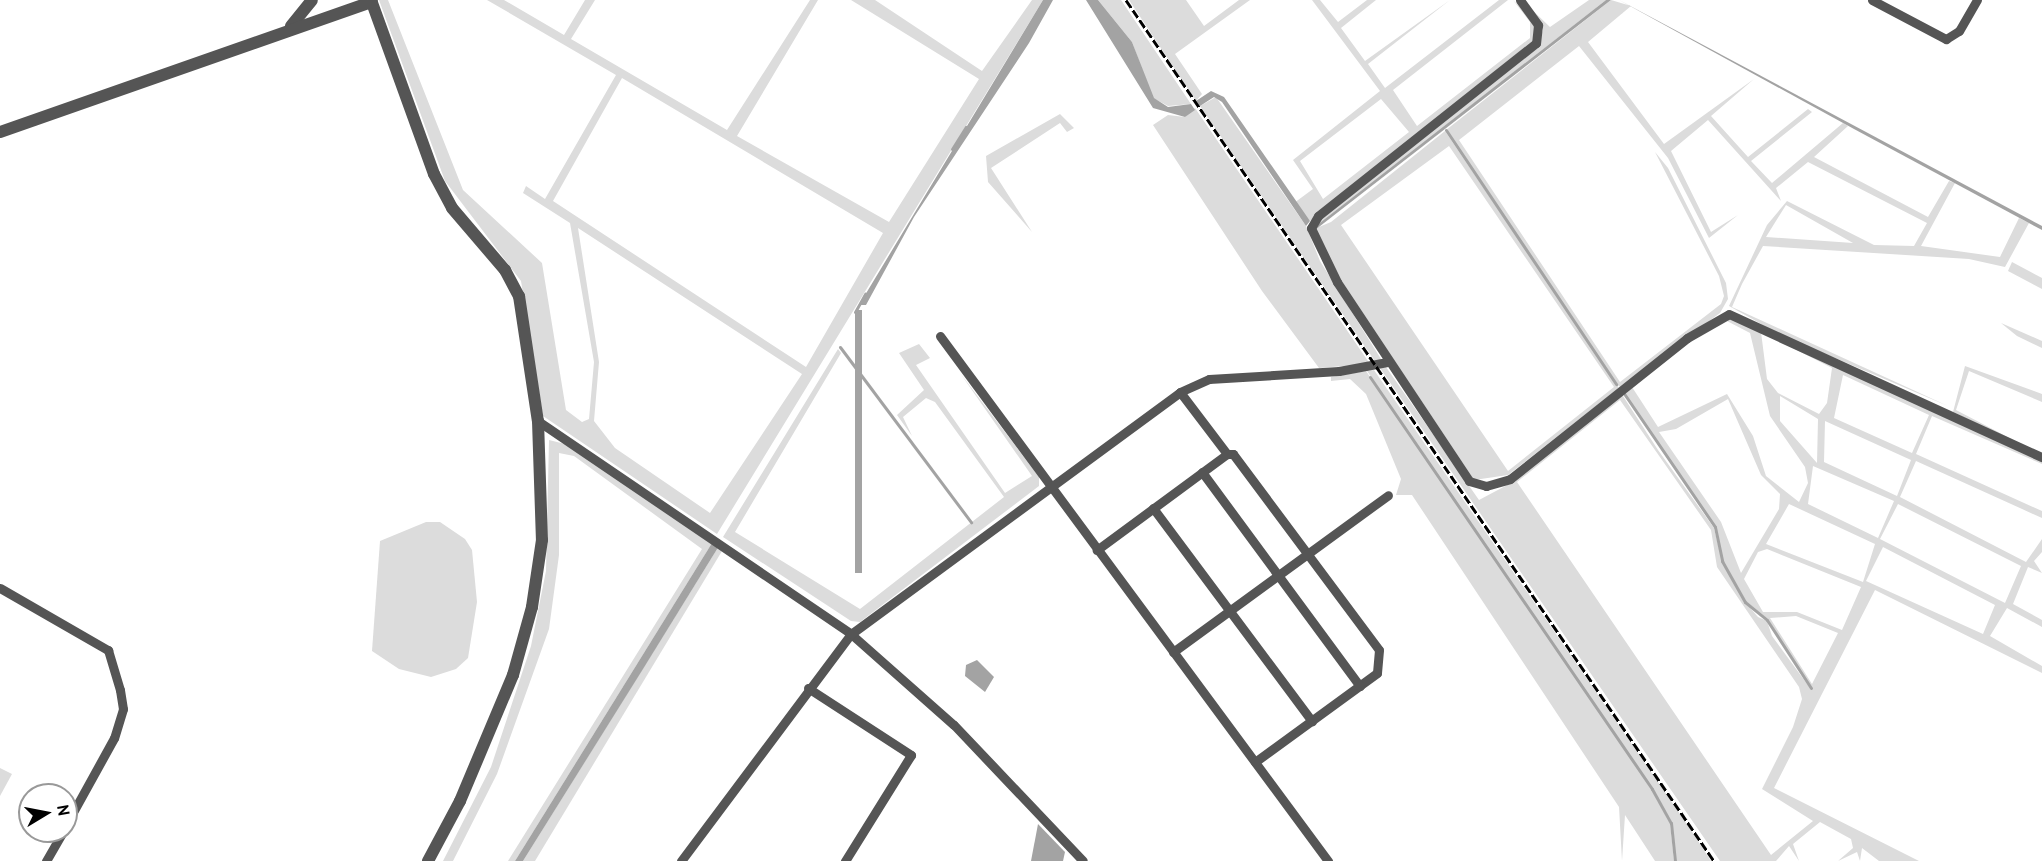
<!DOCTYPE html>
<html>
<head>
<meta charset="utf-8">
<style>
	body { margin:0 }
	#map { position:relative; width:2042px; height:861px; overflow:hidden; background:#fff; font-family:"PT Sans",sans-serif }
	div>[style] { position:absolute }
	.green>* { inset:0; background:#dcdcdc }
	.water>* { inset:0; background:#a3a3a3; transform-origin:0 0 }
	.stream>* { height:3px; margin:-1.5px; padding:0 1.5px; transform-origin:1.5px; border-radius:1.5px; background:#a3a3a3 }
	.minor>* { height:9px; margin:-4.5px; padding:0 4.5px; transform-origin:4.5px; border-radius:4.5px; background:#555 }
	.tertiary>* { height:12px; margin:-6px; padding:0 6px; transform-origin:6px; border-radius:6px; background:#555 }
	.rail>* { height:3px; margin-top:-1.5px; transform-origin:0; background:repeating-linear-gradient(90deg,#000 0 9px,transparent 0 12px) }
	span { translate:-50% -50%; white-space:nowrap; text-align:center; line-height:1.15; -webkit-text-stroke:4.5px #fff; paint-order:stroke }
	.north { position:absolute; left:18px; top:783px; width:60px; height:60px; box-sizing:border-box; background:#fff; border:2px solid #999; border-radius:50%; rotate:80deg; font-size:16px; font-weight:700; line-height:24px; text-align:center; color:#000 }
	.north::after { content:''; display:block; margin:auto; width:21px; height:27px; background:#000; clip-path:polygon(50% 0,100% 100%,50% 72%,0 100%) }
</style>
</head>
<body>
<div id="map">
	<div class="green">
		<div style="clip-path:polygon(evenodd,379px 0,388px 0,463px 190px,542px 263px,566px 410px,582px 422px,589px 419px,594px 362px,570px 223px,523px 193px,526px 186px,545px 199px,616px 75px,487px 0,504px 0,564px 35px,585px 0,595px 0,571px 39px,727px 130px,810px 0,818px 0,737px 136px,889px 222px,979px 79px,851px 0,875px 0,982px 71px,1032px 0,1043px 0,717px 534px,543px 416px,521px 281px,445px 181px,379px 0,622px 78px,883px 233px,806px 367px,553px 201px,622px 78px,379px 0,578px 228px,802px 374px,710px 513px,615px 448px,594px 421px,599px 362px,578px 228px)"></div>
		<div style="clip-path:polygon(1098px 0,1121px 0,1191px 104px,1168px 106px,1153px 98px,1132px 42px)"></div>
		<div style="clip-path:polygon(1129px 0,1186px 0,1204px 26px,1239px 0,1250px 0,1175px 54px,1202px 94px,1196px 101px)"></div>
		<div style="clip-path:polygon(evenodd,1312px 0,1320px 0,1338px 22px,1367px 0,1376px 0,1341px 28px,1365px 61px,1450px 0,1368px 64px,1385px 88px,1499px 0,1508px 0,1393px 90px,1417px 126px,1530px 38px,1530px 22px,1513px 0,1535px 23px,1536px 38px,1310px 221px,1294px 203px,1313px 189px,1293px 160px,1380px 91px,1312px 0,1381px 99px,1409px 132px,1323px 199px,1300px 161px,1381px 99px)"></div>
		<div style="clip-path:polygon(evenodd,1522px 0,1550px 27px,1589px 0,1606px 0,1314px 229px,1331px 222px,1445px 131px,1619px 388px,1508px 475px,1474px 480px,1319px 247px,1314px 230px,1314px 225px,1538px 44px,1543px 30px,1522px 0,1449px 146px,1614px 387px,1508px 471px,1341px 225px,1449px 146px)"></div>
		<div style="clip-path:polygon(evenodd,1611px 0,1631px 6px,1588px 42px,1664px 144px,1754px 79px,1711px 116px,1748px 157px,1808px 109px,1812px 112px,1751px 161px,1772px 183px,1843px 123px,1848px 126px,1814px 157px,1928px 217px,1949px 181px,1955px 183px,1921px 246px,2000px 257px,2019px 218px,2029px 223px,2005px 267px,1969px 259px,1763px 246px,1742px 284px,1732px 307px,1948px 406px,1781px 335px,1729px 306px,1767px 225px,1787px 201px,1874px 245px,1914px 246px,1927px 223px,1808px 162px,1776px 188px,1781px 201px,1708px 120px,1671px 151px,1711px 232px,1738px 215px,1709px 238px,1668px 158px,1579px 46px,1459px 140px,1620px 382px,1721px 304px,1724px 296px,1719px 276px,1655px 152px,1668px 168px,1726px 283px,1728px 299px,1720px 313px,1620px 387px,1617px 384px,1446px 130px,1611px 0,1786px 205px,1853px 243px,1766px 237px,1786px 205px)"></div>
		<div style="clip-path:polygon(1216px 97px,1306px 226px,1320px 261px,1381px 359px,1377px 364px,1200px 106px)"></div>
		<div style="clip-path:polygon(1195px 108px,1370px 364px,1319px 368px,1262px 291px,1153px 125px,1168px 115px,1185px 117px)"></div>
		<div style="clip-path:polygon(1060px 114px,1074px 128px,1067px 132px,1060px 123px,991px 168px,1032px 232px,988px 182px,986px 156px)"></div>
		<div style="clip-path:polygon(2012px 262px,2042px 278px,2042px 289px,2008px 271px)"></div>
		<div style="clip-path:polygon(evenodd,1731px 317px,2042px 459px,2042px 464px,1932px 416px,1916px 454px,2042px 511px,2042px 518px,1916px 461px,1900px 497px,2026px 562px,2042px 539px,2042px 552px,2034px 561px,2042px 573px,2028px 567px,2013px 604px,2042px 620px,2042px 627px,2007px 608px,1990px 636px,2042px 666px,2042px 673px,1875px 590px,1774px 788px,1919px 861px,1879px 861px,1862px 848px,1860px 861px,1857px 852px,1838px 861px,1853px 848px,1851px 839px,1820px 822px,1793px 844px,1799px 861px,1789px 846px,1776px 861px,1720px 861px,1380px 368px,1386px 367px,1479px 500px,1511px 483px,1621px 393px,1658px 450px,1714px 528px,1722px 561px,1745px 602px,1758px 617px,1767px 621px,1772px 636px,1810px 688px,1768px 619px,1746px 601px,1723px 561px,1715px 527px,1624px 395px,1709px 323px,1731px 317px,1727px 321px,1750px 333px,1770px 416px,1805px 467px,1808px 483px,1799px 502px,1766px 476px,1753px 436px,1727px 394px,1658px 427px,1632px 387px,1710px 327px,1727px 321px,1731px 317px,1761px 332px,1832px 368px,1827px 403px,1819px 414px,1778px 393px,1767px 379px,1761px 332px,1731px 317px,1843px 375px,1929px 415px,1912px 453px,1834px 418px,1843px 375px,1731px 317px,1780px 396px,1818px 419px,1817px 463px,1780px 421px,1780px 396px,1731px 317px,1728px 399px,1761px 475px,1780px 494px,1779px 509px,1741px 573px,1721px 522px,1659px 432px,1676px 429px,1728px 399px,1731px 317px,1620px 400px,1711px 530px,1717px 567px,1799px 687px,1802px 699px,1793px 727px,1762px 789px,1813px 821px,1771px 855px,1517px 482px,1620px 400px,1731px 317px,1825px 421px,1911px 460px,1897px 496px,1824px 462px,1825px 421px,1731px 317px,1813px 466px,1894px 501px,1878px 538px,1808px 504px,1813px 466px,1731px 317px,1789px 504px,1875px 544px,1863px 582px,1766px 544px,1789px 504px,1731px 317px,1898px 504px,2021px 566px,2005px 603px,1880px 539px,1898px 504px,1731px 317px,1883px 547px,1995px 605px,1983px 634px,1866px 581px,1883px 547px,1731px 317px,1767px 549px,1861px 587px,1842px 630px,1797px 612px,1763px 612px,1744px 579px,1758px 552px,1767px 549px,1731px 317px,1796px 616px,1838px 633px,1812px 684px,1770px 618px,1796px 616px)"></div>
		<div style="clip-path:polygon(2001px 323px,2042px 341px,2042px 348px,2017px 336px)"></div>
		<div style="clip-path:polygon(919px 344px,930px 358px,916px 365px,1005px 493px,1032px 476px,960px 373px,1039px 477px,1039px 486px,860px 622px,851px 621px,723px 537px,838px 349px,841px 353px,735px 532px,860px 609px,1004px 497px,935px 402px,926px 398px,903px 417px,912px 436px,897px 415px,924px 390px,899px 353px)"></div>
		<div style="clip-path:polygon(1965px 366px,2042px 394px,2042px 402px,1969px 371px,1956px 410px,2042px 455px,1953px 412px)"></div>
		<div style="clip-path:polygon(1374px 370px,1689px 827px,1711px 861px,1676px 861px,1672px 823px,1653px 789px,1367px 371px)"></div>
		<div style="clip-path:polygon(1366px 371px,1652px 790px,1670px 823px,1674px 861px,1655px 861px,1625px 815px,1622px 861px,1619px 807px,1412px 495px,1396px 495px,1401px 479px,1366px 394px,1350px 379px,1331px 381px,1331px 377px)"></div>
		<div style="clip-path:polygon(549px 440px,565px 444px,712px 543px,515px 861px,508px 861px,702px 549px,574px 456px,559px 453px,559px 555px,549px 629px,497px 774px,453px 861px,443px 861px,491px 767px,531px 646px,546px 571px)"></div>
		<div style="clip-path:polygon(426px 522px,440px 522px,465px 539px,472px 550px,477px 602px,468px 658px,456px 669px,431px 677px,399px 669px,372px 651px,380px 541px)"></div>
		<div style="clip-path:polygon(719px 546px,722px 551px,535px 861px,523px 861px)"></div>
		<div style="clip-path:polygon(0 768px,12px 774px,0 796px)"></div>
	</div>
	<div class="water">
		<div style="clip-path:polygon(1043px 0,1053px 0,1029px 43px,914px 217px,866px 305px,859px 305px)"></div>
		<div style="clip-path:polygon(1086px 0,1098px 0,1132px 42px,1154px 98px,1168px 107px,1191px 104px,1195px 110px,1185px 117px,1153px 108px)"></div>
		<div style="clip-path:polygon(1606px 0,1611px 0,1315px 230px,1316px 226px)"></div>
		<div style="clip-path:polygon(1619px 0,2042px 226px,2042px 230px,1854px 129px)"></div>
		<div style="clip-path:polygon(1211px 91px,1224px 97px,1310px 221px,1306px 226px,1222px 102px,1214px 97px,1200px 106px,1196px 101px)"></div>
		<div style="left:855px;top:310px;width:7px;height:263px"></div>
		<div style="clip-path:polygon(712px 543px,719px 546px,643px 669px,523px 861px,515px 861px)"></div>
		<div style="clip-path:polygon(977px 660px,994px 677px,985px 692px,965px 676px,966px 665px)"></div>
		<div style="clip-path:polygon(1038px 824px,1065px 852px,1063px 861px,1031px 861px)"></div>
	</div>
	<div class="stream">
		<div style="left:1446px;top:130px;width:306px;rotate:56.2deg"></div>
		<div style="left:952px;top:149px;width:26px;rotate:-58deg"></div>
		<div style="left:855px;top:312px;width:21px;rotate:-61deg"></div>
		<div style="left:840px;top:347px;width:219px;rotate:53.2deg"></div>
		<div style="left:1370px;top:377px;width:499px;rotate:55.6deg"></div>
		<div style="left:1652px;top:789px;width:39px;rotate:61deg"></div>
		<div style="left:1671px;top:823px;width:38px;rotate:84deg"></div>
		<div style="left:1623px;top:392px;width:163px;rotate:55.7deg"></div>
		<div style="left:1715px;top:527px;width:35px;rotate:78deg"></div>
		<div style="left:1722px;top:561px;width:47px;rotate:60.7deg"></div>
		<div style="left:1745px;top:602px;width:28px;rotate:39deg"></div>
		<div style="left:1767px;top:620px;width:81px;rotate:57.1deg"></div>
	</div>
	<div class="minor">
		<div style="left:1520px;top:0;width:31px;rotate:54deg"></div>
		<div style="left:1538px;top:25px;width:18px;rotate:96deg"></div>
		<div style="left:1536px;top:43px;width:278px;rotate:141.6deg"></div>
		<div style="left:1318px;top:216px;width:14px;rotate:120deg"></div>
		<div style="left:1311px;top:228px;width:60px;rotate:64.3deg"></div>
		<div style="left:1337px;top:282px;width:239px;rotate:56.4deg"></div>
		<div style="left:1469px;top:481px;width:18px;rotate:16deg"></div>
		<div style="left:1486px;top:486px;width:25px;rotate:-16deg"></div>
		<div style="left:1510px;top:479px;width:226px;rotate:-38.5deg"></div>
		<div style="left:1687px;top:338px;width:48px;rotate:-29.7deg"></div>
		<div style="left:1729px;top:314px;width:344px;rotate:24.6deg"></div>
		<div style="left:1872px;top:0;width:84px;rotate:27.8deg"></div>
		<div style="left:1946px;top:39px;width:15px;rotate:-32deg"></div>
		<div style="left:1959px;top:31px;width:36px;rotate:-60deg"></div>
		<div style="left:940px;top:336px;width:653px;rotate:53.53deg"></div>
		<div style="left:1180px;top:392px;width:32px;rotate:-24deg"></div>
		<div style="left:1209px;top:379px;width:130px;rotate:-3.5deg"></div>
		<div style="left:1339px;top:371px;width:49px;rotate:-10.6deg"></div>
		<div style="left:538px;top:421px;width:379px;rotate:34.2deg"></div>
		<div style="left:851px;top:634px;width:137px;rotate:41.5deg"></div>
		<div style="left:954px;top:725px;width:187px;rotate:46.5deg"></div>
		<div style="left:1227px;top:454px;width:6px"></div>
		<div style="left:1233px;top:454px;width:244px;rotate:53.3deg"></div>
		<div style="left:1379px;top:650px;width:23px;rotate:95deg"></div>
		<div style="left:1377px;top:673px;width:151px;rotate:143.9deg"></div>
		<div style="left:1202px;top:472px;width:266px;rotate:53.6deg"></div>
		<div style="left:1153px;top:508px;width:266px;rotate:53.3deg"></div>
		<div style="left:0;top:588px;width:125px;rotate:29.9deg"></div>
		<div style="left:108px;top:650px;width:42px;rotate:73.3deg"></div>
		<div style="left:120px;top:690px;width:19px;rotate:81deg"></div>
		<div style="left:123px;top:709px;width:30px;rotate:107deg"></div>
		<div style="left:114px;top:738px;width:99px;rotate:118.9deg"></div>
		<div style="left:1173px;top:652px;width:266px;rotate:-36.1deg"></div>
		<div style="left:808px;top:688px;width:123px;rotate:33deg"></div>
		<div style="left:911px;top:755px;width:125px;rotate:121.9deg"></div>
		<div style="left:46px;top:861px;width:34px;rotate:-60deg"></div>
		<div style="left:681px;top:861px;width:284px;rotate:-53.2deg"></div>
		<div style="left:851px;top:634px;width:408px;rotate:-36.3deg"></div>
		<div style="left:1180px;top:392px;width:78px;rotate:52.8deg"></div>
		<div style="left:1227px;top:454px;width:162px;rotate:143.6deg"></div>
	</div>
	<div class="tertiary">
		<div style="left:371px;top:0;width:185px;rotate:70.1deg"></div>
		<div style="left:434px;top:174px;width:38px;rotate:62deg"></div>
		<div style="left:452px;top:208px;width:82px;rotate:49.5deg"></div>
		<div style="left:505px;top:270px;width:30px;rotate:62deg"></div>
		<div style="left:519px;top:296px;width:126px;rotate:81.4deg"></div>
		<div style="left:538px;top:421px;width:119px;rotate:88.1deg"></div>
		<div style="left:542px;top:540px;width:68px;rotate:98.5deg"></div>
		<div style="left:532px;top:607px;width:71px;rotate:105.6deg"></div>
		<div style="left:513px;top:675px;width:137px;rotate:112.8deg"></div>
		<div style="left:460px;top:801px;width:68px;rotate:118.1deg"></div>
		<div style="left:291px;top:26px;width:33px;rotate:-51deg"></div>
		<div style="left:0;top:132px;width:394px;rotate:-19.3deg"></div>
	</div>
	<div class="rail">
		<div style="left:1126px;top:0;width:1043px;rotate:55.67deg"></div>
	</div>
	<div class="north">N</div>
</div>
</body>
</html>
